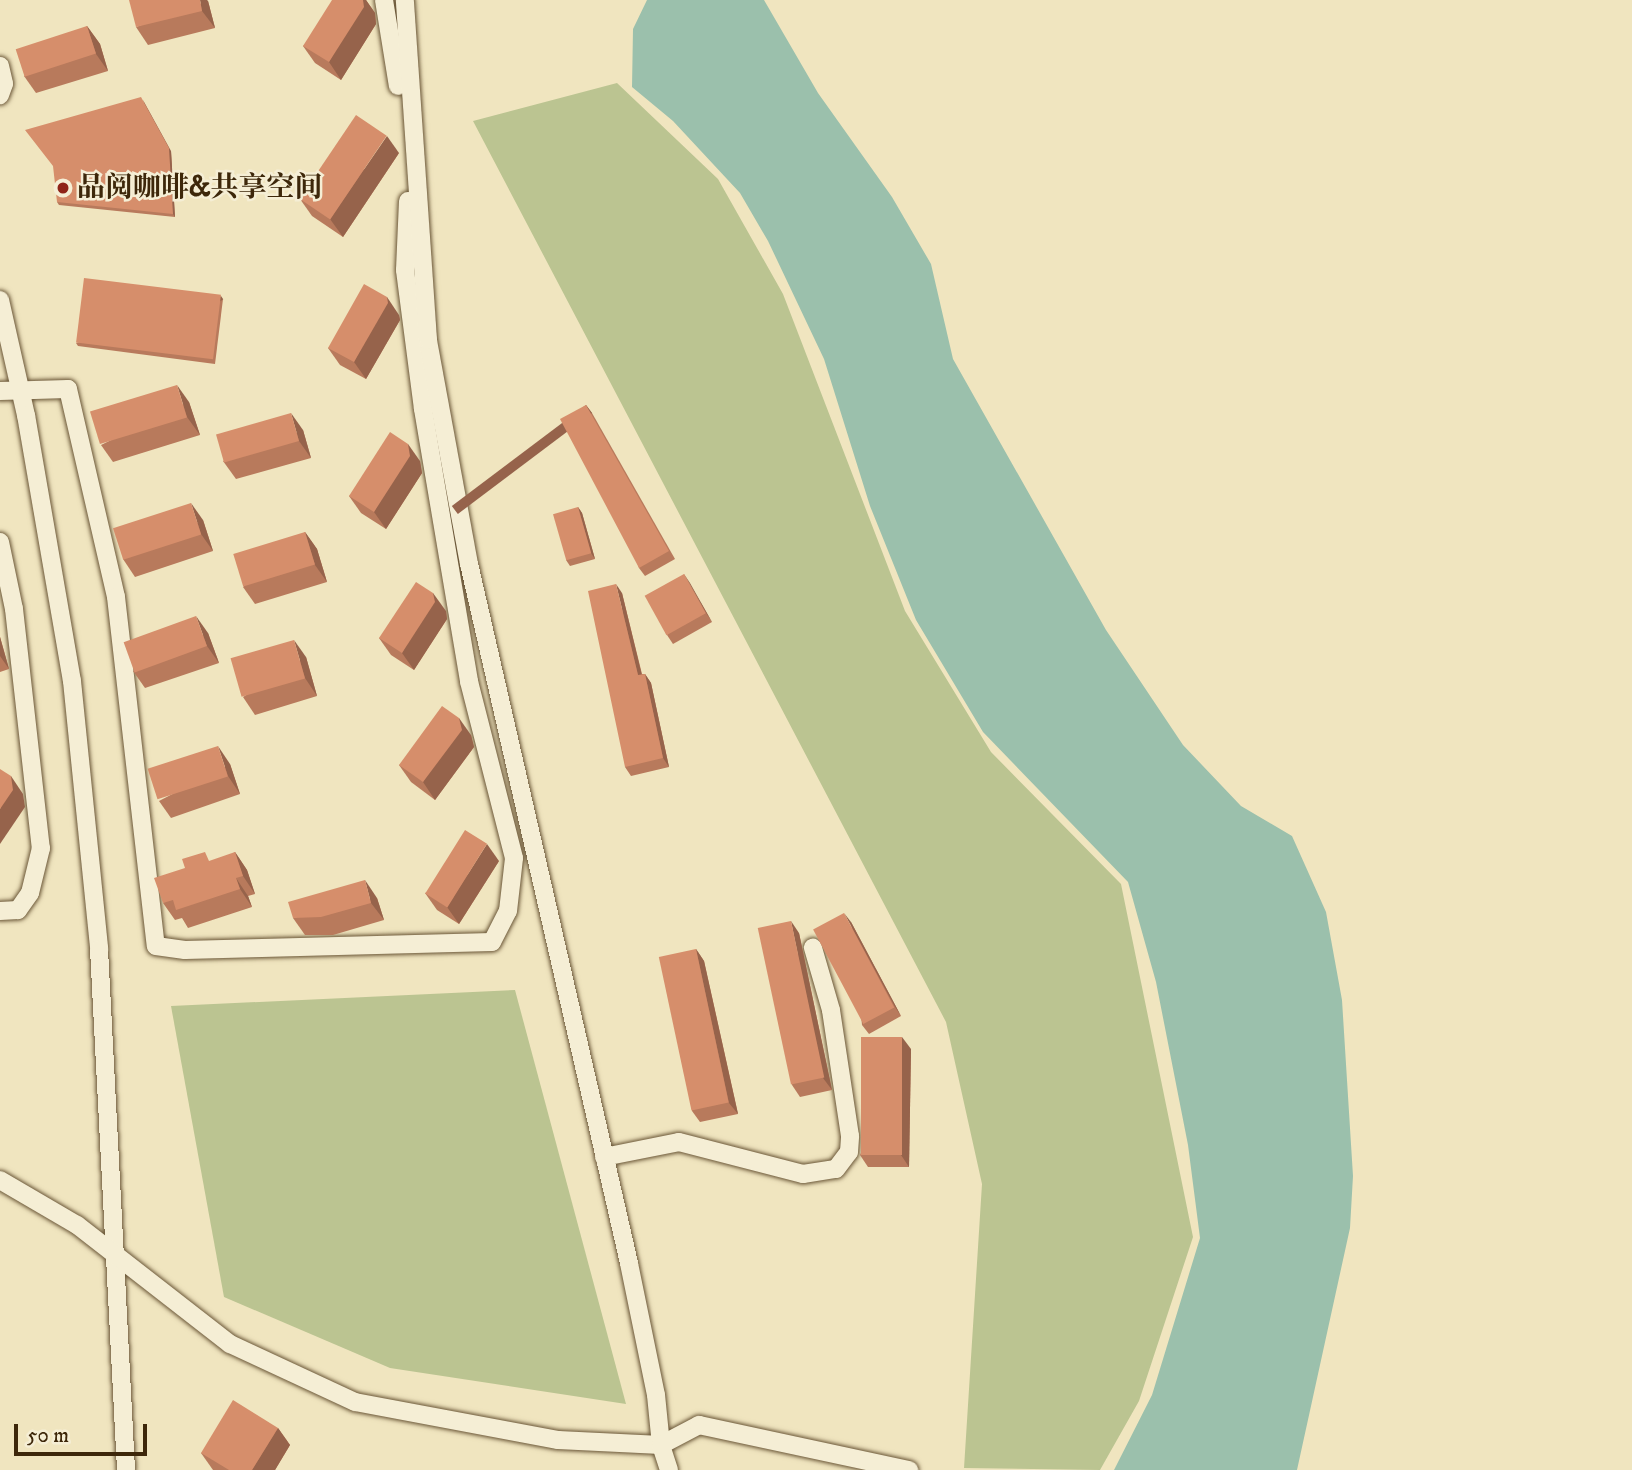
<!DOCTYPE html>
<html>
<head>
<meta charset="utf-8">
<style>
	body { margin:0 }
	#map { position:relative; width:1632px; height:1470px; overflow:hidden; background:#f0e5bf; font-family:"IM FELL DW Pica","Noto Serif SC",serif }
	div>[style] { position:absolute }
	.green>* { inset:0; background:#bbc491 }
	.water>* { inset:0; background:#9bc0ac }
	.roads { filter:drop-shadow(0 0 2px #6a5637) drop-shadow(0 0 2px #6a5637) }
	.minor>* { height:18px; margin:-9px; padding:0 9px; transform-origin:9px; border-radius:9px; background:#f5eed5 }
	.wall>* { inset:0; background:#b87a5c }
	.shaded-wall>* { inset:0; background:#96634b; transform-origin:0 0 }
	.building>* { inset:0; background:#d68e6b; transform-origin:0 0 }
	.dots>* { width:19px; height:19px; translate:-50% -50%; box-sizing:border-box; border:4px solid #f5eed5; border-radius:50% }
	span { translate:-50% -50%; white-space:nowrap; text-align:center; line-height:1.15; -webkit-text-stroke:5px #f5eed5; paint-order:stroke }
	.poi-label { font-size:28px; color:#3d270a; font-weight:700 }
	.left { translate:0 -50%; text-align:left }
	.scale { position:absolute; left:14px; top:1424px; width:133px; height:32px; box-sizing:border-box; border:4px solid #3d270a; border-top:0; padding-left:9px; font-size:21px; line-height:24px; white-space:nowrap; color:#3d270a; -webkit-text-stroke:5px #f5eed5; paint-order:stroke }
</style>
</head>
<body>
<div id="map">
	<div class="green">
		<div style="clip-path:polygon(617px 83px,718px 179px,783px 294px,905px 611px,991px 752px,1121px 884px,1193px 1237px,1139px 1401px,1100px 1470px,964px 1468px,982px 1184px,946px 1022px,473px 121px)"></div>
		<div style="clip-path:polygon(515px 990px,626px 1404px,390px 1368px,224px 1297px,171px 1006px)"></div>
	</div>
	<div class="water">
		<div style="clip-path:polygon(647px 0,764px 0,818px 93px,892px 197px,931px 264px,953px 359px,1106px 630px,1183px 745px,1241px 806px,1292px 836px,1326px 912px,1342px 1000px,1353px 1176px,1350px 1228px,1297px 1470px,1114px 1470px,1152px 1395px,1200px 1238px,1188px 1145px,1156px 982px,1128px 882px,983px 732px,916px 620px,870px 506px,824px 359px,768px 241px,740px 193px,673px 121px,632px 87px,633px 29px)"></div>
	</div>
	<div class="roads">
		<div class="minor">
			<div style="left:384px;top:0;width:87px;rotate:80.8deg"></div>
			<div style="left:0;top:66px;width:18px;rotate:77deg"></div>
			<div style="left:4px;top:84px;width:12px;rotate:110deg"></div>
			<div style="left:0;top:300px;width:118px;rotate:77.3deg"></div>
			<div style="left:26px;top:415px;width:270px;rotate:80.2deg"></div>
			<div style="left:72px;top:681px;width:269px;rotate:84.2deg"></div>
			<div style="left:99px;top:949px;width:522px;rotate:87.03deg"></div>
			<div style="left:0;top:391px;width:68px;rotate:-1.7deg"></div>
			<div style="left:68px;top:389px;width:213px;rotate:77deg"></div>
			<div style="left:116px;top:597px;width:351px;rotate:83.5deg"></div>
			<div style="left:156px;top:946px;width:29px;rotate:8deg"></div>
			<div style="left:185px;top:950px;width:307px;rotate:-1.5deg"></div>
			<div style="left:492px;top:942px;width:35px;rotate:-63deg"></div>
			<div style="left:508px;top:911px;width:53px;rotate:-83.5deg"></div>
			<div style="left:514px;top:858px;width:183px;rotate:-104.3deg"></div>
			<div style="left:469px;top:681px;width:276px;rotate:-99.6deg"></div>
			<div style="left:423px;top:409px;width:140px;rotate:-97.4deg"></div>
			<div style="left:405px;top:270px;width:69px;rotate:-87.5deg"></div>
			<div style="left:0;top:542px;width:68px;rotate:78.2deg"></div>
			<div style="left:14px;top:609px;width:241px;rotate:83.6deg"></div>
			<div style="left:41px;top:848px;width:46px;rotate:103.7deg"></div>
			<div style="left:30px;top:893px;width:21px;rotate:125deg"></div>
			<div style="left:18px;top:910px;width:18px;rotate:177deg"></div>
			<div style="left:604px;top:1157px;width:76px;rotate:-11.3deg"></div>
			<div style="left:679px;top:1142px;width:128px;rotate:14.5deg"></div>
			<div style="left:803px;top:1174px;width:33px;rotate:-9deg"></div>
			<div style="left:836px;top:1169px;width:21px;rotate:-53deg"></div>
			<div style="left:849px;top:1152px;width:16px;rotate:-86deg"></div>
			<div style="left:850px;top:1136px;width:127px;rotate:-98.6deg"></div>
			<div style="left:831px;top:1010px;width:65px;rotate:-106.2deg"></div>
			<div style="left:0;top:1180px;width:89px;rotate:30.3deg"></div>
			<div style="left:77px;top:1225px;width:194px;rotate:37.9deg"></div>
			<div style="left:230px;top:1344px;width:138px;rotate:24.9deg"></div>
			<div style="left:355px;top:1402px;width:207px;rotate:10.6deg"></div>
			<div style="left:558px;top:1440px;width:103px;rotate:2.8deg"></div>
			<div style="left:661px;top:1445px;width:50px;rotate:-95.7deg"></div>
			<div style="left:656px;top:1395px;width:135px;rotate:-101.6deg"></div>
			<div style="left:629px;top:1263px;width:717px;rotate:-102.89deg"></div>
			<div style="left:469px;top:564px;width:228px;rotate:-100.4deg"></div>
			<div style="left:428px;top:340px;width:341px;rotate:-93.9deg"></div>
			<div style="left:669px;top:1470px;width:26px;rotate:-108deg"></div>
			<div style="left:661px;top:1445px;width:43px;rotate:-27.8deg"></div>
			<div style="left:699px;top:1425px;width:215px;rotate:12.1deg"></div>
		</div>
	</div>
	<div class="wall">
		<div style="clip-path:polygon(363px 0,366px 0,375px 13px,376px 24px,341px 80px,315px 63px,303px 46px)"></div>
		<div style="clip-path:polygon(208px 1px,215px 28px,148px 45px,136px 27px)"></div>
		<div style="clip-path:polygon(87px 26px,100px 44px,108px 71px,36px 93px,24px 76px)"></div>
		<div style="clip-path:polygon(171px 151px,175px 217px,59px 205px,57px 202px)"></div>
		<div style="clip-path:polygon(399px 153px,343px 237px,312px 216px,300px 199px)"></div>
		<div style="clip-path:polygon(223px 299px,215px 364px,78px 346px,76px 343px)"></div>
		<div style="clip-path:polygon(399px 315px,400px 320px,366px 379px,340px 365px,328px 348px)"></div>
		<div style="clip-path:polygon(189px 402px,200px 435px,113px 462px,101px 445px)"></div>
		<div style="clip-path:polygon(586px 405px,592px 413px,675px 559px,645px 576px,639px 568px)"></div>
		<div style="clip-path:polygon(303px 430px,311px 458px,236px 479px,223px 461px)"></div>
		<div style="clip-path:polygon(420px 461px,422px 473px,386px 529px,361px 513px,349px 496px)"></div>
		<div style="clip-path:polygon(578px 507px,582px 513px,595px 559px,570px 566px,566px 560px)"></div>
		<div style="clip-path:polygon(203px 520px,213px 551px,135px 577px,123px 559px)"></div>
		<div style="clip-path:polygon(305px 532px,317px 549px,327px 582px,255px 604px,243px 587px)"></div>
		<div style="clip-path:polygon(684px 574px,712px 622px,673px 644px,667px 635px)"></div>
		<div style="clip-path:polygon(622px 593px,642px 674px,645px 674px,651px 683px,669px 767px,631px 776px,625px 767px)"></div>
		<div style="clip-path:polygon(446px 611px,447px 619px,414px 670px,391px 655px,379px 638px)"></div>
		<div style="clip-path:polygon(208px 633px,219px 663px,145px 688px,133px 671px)"></div>
		<div style="clip-path:polygon(0 637px,9px 669px,0 672px)"></div>
		<div style="clip-path:polygon(306px 657px,317px 696px,255px 715px,243px 697px)"></div>
		<div style="clip-path:polygon(471px 735px,474px 747px,435px 800px,411px 782px,399px 765px)"></div>
		<div style="clip-path:polygon(230px 764px,240px 794px,171px 818px,159px 801px)"></div>
		<div style="clip-path:polygon(235px 852px,247px 870px,255px 894px,248px 896px,252px 907px,188px 928px,182px 918px,175px 920px,163px 903px)"></div>
		<div style="clip-path:polygon(499px 861px,459px 924px,437px 910px,425px 893px)"></div>
		<div style="clip-path:polygon(377px 898px,384px 920px,333px 935px,305px 935px,293px 918px)"></div>
		<div style="clip-path:polygon(851px 922px,901px 1016px,869px 1034px,862px 1025px)"></div>
		<div style="clip-path:polygon(799px 933px,832px 1090px,800px 1097px,792px 1085px)"></div>
		<div style="clip-path:polygon(696px 949px,704px 961px,738px 1114px,700px 1122px,692px 1111px)"></div>
		<div style="clip-path:polygon(911px 1049px,909px 1167px,868px 1167px,860px 1155px)"></div>
		<div style="clip-path:polygon(278px 1428px,290px 1445px,275px 1470px,213px 1470px,201px 1453px)"></div>
	</div>
	<div class="shaded-wall">
		<div style="clip-path:polygon(200px 0,207px 0,208px 1px,215px 28px,202px 11px)"></div>
		<div style="clip-path:polygon(363px 0,366px 0,375px 13px,376px 24px,341px 80px,329px 62px)"></div>
		<div style="clip-path:polygon(87px 26px,100px 44px,108px 71px,96px 54px)"></div>
		<div style="clip-path:polygon(143px 100px,171px 151px,175px 217px,173px 214px)"></div>
		<div style="clip-path:polygon(387px 136px,399px 153px,343px 237px,330px 219px)"></div>
		<div style="left:221px;top:296px;width:4px;height:65px;rotate:56deg"></div>
		<div style="clip-path:polygon(387px 297px,399px 315px,400px 320px,366px 379px,354px 362px)"></div>
		<div style="clip-path:polygon(177px 385px,189px 402px,200px 435px,187px 417px)"></div>
		<div style="left:586px;top:405px;width:10px;height:168px;rotate:53deg"></div>
		<div style="clip-path:polygon(291px 413px,303px 430px,311px 458px,299px 441px)"></div>
		<div style="clip-path:polygon(408px 444px,420px 461px,422px 473px,386px 529px,374px 512px)"></div>
		<div style="clip-path:polygon(191px 503px,203px 520px,213px 551px,201px 534px)"></div>
		<div style="clip-path:polygon(578px 507px,582px 513px,595px 559px,591px 553px)"></div>
		<div style="clip-path:polygon(305px 532px,317px 549px,327px 582px,315px 565px)"></div>
		<div style="clip-path:polygon(684px 574px,690px 583px,712px 622px,706px 613px)"></div>
		<div style="clip-path:polygon(616px 584px,622px 593px,644px 684px,638px 675px)"></div>
		<div style="clip-path:polygon(433px 593px,446px 611px,447px 619px,414px 670px,402px 653px)"></div>
		<div style="clip-path:polygon(196px 616px,208px 633px,219px 663px,207px 646px)"></div>
		<div style="clip-path:polygon(0 637px,9px 669px,0 656px)"></div>
		<div style="clip-path:polygon(294px 640px,306px 657px,317px 696px,305px 678px)"></div>
		<div style="clip-path:polygon(645px 674px,651px 683px,669px 767px,663px 758px)"></div>
		<div style="clip-path:polygon(459px 718px,471px 735px,474px 747px,435px 800px,423px 782px)"></div>
		<div style="clip-path:polygon(218px 746px,230px 764px,240px 794px,228px 776px)"></div>
		<div style="clip-path:polygon(11px 776px,23px 794px,25px 807px,0 844px,0 809px)"></div>
		<div style="clip-path:polygon(487px 844px,499px 861px,459px 924px,447px 907px)"></div>
		<div style="clip-path:polygon(235px 852px,247px 870px,255px 894px,243px 876px)"></div>
		<div style="clip-path:polygon(236px 878px,248px 896px,252px 907px,240px 889px)"></div>
		<div style="clip-path:polygon(365px 880px,377px 898px,384px 920px,371px 903px)"></div>
		<div style="clip-path:polygon(844px 913px,851px 922px,901px 1016px,895px 1007px)"></div>
		<div style="clip-path:polygon(791px 921px,799px 933px,832px 1090px,823px 1078px)"></div>
		<div style="clip-path:polygon(696px 949px,704px 961px,738px 1114px,729px 1103px)"></div>
		<div style="clip-path:polygon(902px 1037px,911px 1049px,909px 1167px,901px 1155px)"></div>
		<div style="clip-path:polygon(278px 1428px,290px 1445px,275px 1470px,252px 1470px)"></div>
	</div>
	<div class="building">
		<div style="clip-path:polygon(129px 0,200px 0,202px 11px,136px 27px)"></div>
		<div style="clip-path:polygon(332px 0,363px 0,364px 7px,329px 62px,303px 46px)"></div>
		<div style="left:87px;top:26px;width:29px;height:75px;rotate:72deg"></div>
		<div style="clip-path:polygon(141px 97px,169px 148px,173px 214px,57px 202px,53px 166px,25px 130px)"></div>
		<div style="left:356px;top:115px;width:37px;height:101px;rotate:34deg"></div>
		<div style="left:84px;top:278px;width:138px;height:65px;rotate:7deg"></div>
		<div style="clip-path:polygon(364px 284px,387px 297px,388px 303px,354px 362px,328px 348px)"></div>
		<div style="left:177px;top:385px;width:34px;height:91px;rotate:73deg"></div>
		<div style="clip-path:polygon(586px 405px,669px 551px,639px 568px,560px 419px)"></div>
		<div style="left:291px;top:413px;width:29px;height:78px;rotate:74deg"></div>
		<div style="clip-path:polygon(390px 432px,408px 444px,410px 456px,374px 512px,349px 496px)"></div>
		<div style="left:191px;top:503px;width:33px;height:82px;rotate:72deg"></div>
		<div style="left:578px;top:507px;width:48px;height:26px;rotate:74deg"></div>
		<div style="left:305px;top:532px;width:34px;height:75px;rotate:73deg"></div>
		<div style="left:684px;top:574px;width:45px;height:45px;rotate:61deg"></div>
		<div style="clip-path:polygon(416px 582px,433px 593px,435px 602px,402px 653px,379px 638px)"></div>
		<div style="clip-path:polygon(616px 584px,638px 675px,645px 674px,663px 758px,625px 767px,588px 591px)"></div>
		<div style="left:196px;top:616px;width:32px;height:77px;rotate:70deg"></div>
		<div style="left:294px;top:640px;width:40px;height:66px;rotate:74deg"></div>
		<div style="clip-path:polygon(442px 706px,459px 718px,462px 730px,423px 782px,399px 765px)"></div>
		<div style="left:218px;top:746px;width:32px;height:74px;rotate:72deg"></div>
		<div style="clip-path:polygon(0 769px,11px 776px,13px 790px,0 809px)"></div>
		<div style="left:465px;top:830px;width:26px;height:75px;rotate:32deg"></div>
		<div style="clip-path:polygon(205px 852px,209px 861px,235px 852px,243px 876px,236px 878px,240px 889px,176px 910px,173px 900px,163px 903px,154px 878px,185px 868px,182px 859px)"></div>
		<div style="clip-path:polygon(365px 880px,371px 903px,321px 917px,293px 918px,288px 902px)"></div>
		<div style="left:844px;top:913px;width:107px;height:35px;rotate:62deg"></div>
		<div style="left:791px;top:921px;width:160px;height:34px;rotate:78deg"></div>
		<div style="left:696px;top:949px;width:157px;height:38px;rotate:78deg"></div>
		<div style="left:861px;top:1037px;width:41px;height:118px"></div>
		<div style="clip-path:polygon(233px 1400px,278px 1428px,252px 1470px,229px 1470px,201px 1453px)"></div>
	</div>
	<div class="dots">
		<div style="left:63px;top:188px;background:#8f2418"></div>
	</div>
	<div class="poi-label">
		<span class="left" style="left:77px;top:188px">品阅咖啡&amp;共享空间</span>
	</div>
	<div class="scale">50 m</div>
</div>
</body>
</html>
